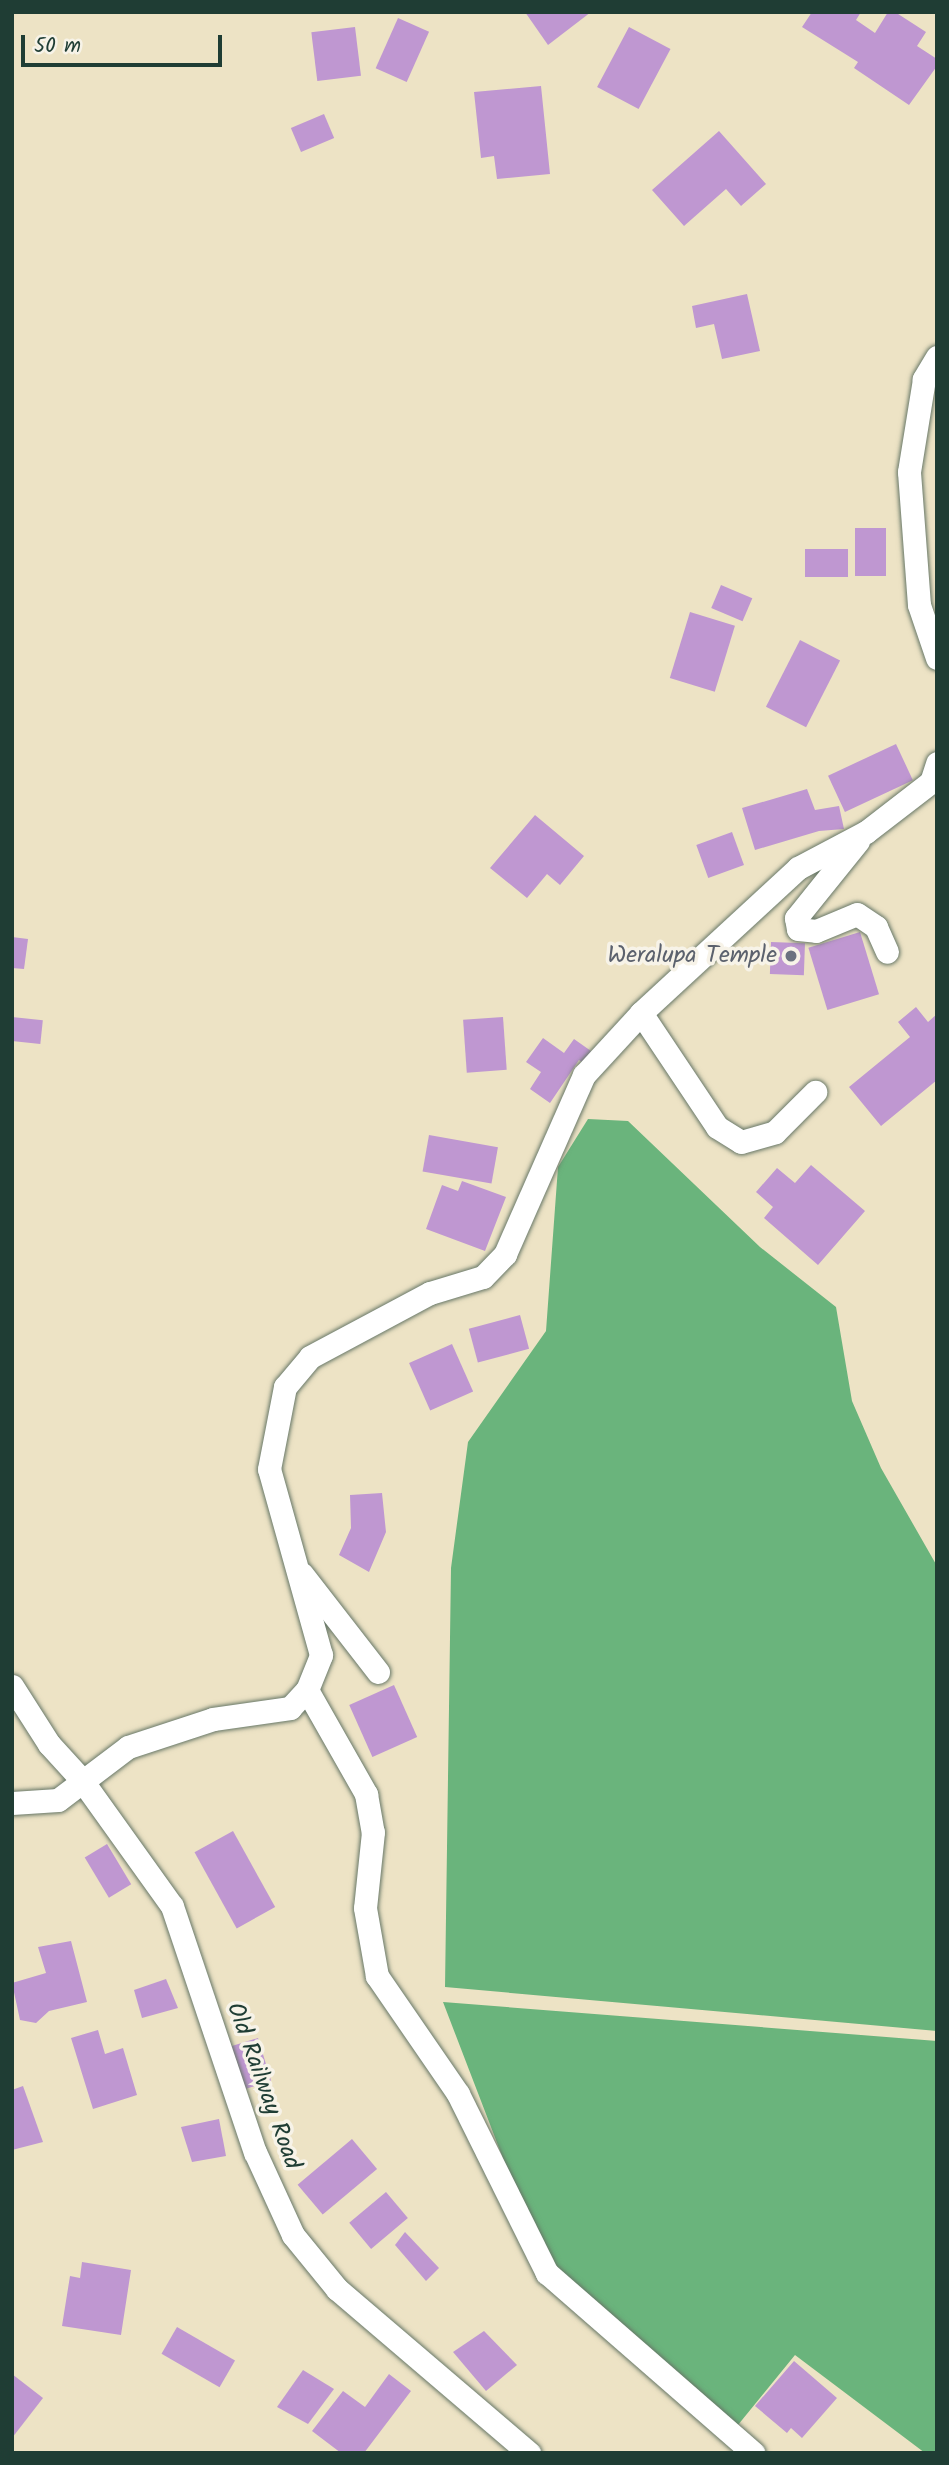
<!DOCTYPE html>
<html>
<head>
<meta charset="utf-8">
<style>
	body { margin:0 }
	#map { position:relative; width:949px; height:2465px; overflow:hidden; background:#ede3c5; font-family:Kalam,sans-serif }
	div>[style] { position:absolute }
	.forest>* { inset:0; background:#6ab47c }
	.building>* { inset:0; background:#bf97d1; transform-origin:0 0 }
	.roads { filter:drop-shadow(0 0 2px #677767) drop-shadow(0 0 2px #677767) }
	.street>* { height:23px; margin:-11.5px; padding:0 11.5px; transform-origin:11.5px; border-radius:11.5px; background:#fff }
	.dots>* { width:19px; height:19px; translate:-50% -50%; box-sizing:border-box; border:4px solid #f7f3e8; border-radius:50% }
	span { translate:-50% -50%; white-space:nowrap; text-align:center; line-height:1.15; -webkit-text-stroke:7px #f7f3e8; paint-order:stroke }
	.worship-label { font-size:24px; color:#5b616d }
	.right { translate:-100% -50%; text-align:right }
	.street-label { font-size:24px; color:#1f3d34 }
	.frame { position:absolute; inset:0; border:14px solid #1f3d34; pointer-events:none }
	.scale { position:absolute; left:21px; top:35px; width:201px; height:32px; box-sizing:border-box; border:4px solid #1f3d34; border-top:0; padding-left:9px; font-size:21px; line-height:24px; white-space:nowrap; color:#1f3d34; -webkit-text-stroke:5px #f7f3e8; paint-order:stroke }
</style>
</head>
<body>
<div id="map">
	<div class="forest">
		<div style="clip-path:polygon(588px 1119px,628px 1121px,760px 1247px,836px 1307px,852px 1401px,881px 1468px,937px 1566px,937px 2031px,445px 1987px,451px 1568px,468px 1442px,546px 1331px,558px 1167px)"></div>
		<div style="clip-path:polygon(443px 2002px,937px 2041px,937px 2453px,925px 2453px,795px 2355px,729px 2436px,547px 2273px)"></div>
	</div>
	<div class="building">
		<div style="clip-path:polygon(525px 12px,591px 12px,548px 45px)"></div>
		<div style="clip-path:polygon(812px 12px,861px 12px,856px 20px,875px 33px,888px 12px,895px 12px,926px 32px,917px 46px,937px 59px,937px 66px,909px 105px,854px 68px,858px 62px,802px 27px)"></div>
		<div style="left:398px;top:18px;width:34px;height:55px;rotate:24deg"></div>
		<div style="left:355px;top:27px;width:49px;height:44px;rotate:83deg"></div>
		<div style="left:629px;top:27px;width:47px;height:68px;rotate:28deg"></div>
		<div style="clip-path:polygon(541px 86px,550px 174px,497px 179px,494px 156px,481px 158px,474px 92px)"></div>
		<div style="left:324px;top:114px;width:26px;height:36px;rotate:67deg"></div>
		<div style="clip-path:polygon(719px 131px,766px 184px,741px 206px,726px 189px,684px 226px,652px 190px)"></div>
		<div style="clip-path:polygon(747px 294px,760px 351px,722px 359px,714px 324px,696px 328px,692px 306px)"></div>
		<div style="left:855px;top:528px;width:31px;height:48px"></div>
		<div style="left:848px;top:549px;width:28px;height:43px;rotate:90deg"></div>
		<div style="left:721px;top:585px;width:34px;height:25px;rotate:23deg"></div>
		<div style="left:690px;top:612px;width:47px;height:69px;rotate:17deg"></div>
		<div style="left:800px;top:640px;width:45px;height:75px;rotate:27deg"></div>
		<div style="left:896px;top:744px;width:40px;height:75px;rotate:65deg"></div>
		<div style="clip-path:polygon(807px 789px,815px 810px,839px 806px,844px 829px,819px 831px,755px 850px,742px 808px)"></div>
		<div style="clip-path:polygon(535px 815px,584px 856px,560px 885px,547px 874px,527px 898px,490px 868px)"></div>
		<div style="left:732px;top:832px;width:35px;height:38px;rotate:70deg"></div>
		<div style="left:860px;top:932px;width:65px;height:54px;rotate:73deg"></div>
		<div style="clip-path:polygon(12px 937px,28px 939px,24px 969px,12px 968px)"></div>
		<div style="left:771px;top:942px;width:34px;height:32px;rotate:2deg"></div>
		<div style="clip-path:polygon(916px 1007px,928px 1022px,937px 1014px,937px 1080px,881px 1126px,849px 1087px,910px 1037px,898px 1022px)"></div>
		<div style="left:12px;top:1017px;width:31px;height:24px;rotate:6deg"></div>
		<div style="left:503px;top:1017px;width:53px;height:40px;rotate:86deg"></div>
		<div style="clip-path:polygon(543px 1038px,564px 1053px,574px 1039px,591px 1051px,583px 1063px,579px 1060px,550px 1103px,530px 1089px,541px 1072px,526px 1062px)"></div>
		<div style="left:429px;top:1135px;width:70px;height:37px;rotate:10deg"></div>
		<div style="clip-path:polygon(811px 1165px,865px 1211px,818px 1265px,764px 1218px,773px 1207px,756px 1192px,777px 1168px,795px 1183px)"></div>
		<div style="clip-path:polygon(462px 1181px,506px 1197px,485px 1251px,426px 1229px,442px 1185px,458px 1191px)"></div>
		<div style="left:520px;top:1315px;width:35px;height:53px;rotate:75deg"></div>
		<div style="left:452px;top:1344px;width:52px;height:47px;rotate:66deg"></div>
		<div style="clip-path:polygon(382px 1493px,386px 1532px,369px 1572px,339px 1555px,351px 1528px,350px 1495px)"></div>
		<div style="left:394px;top:1685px;width:57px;height:49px;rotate:66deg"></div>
		<div style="left:233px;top:1831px;width:87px;height:44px;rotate:61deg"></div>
		<div style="left:107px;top:1844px;width:47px;height:26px;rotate:59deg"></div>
		<div style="clip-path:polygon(71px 1941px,87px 2002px,49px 2011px,36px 2023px,20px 2020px,12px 1983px,46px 1973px,38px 1947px)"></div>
		<div style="clip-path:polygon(166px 1979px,178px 2008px,142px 2018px,134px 1990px)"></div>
		<div style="clip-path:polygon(98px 2030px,105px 2054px,123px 2048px,137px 2095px,93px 2109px,71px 2038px)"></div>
		<div style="left:258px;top:2038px;width:45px;height:29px;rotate:73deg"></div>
		<div style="clip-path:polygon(23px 2086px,43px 2142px,12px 2150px,12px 2090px)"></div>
		<div style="clip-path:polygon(219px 2119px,226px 2156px,192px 2162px,181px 2127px)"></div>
		<div style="left:352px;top:2139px;width:39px;height:71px;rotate:50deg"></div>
		<div style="left:386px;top:2192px;width:34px;height:48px;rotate:50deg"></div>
		<div style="clip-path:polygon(405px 2232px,439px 2268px,426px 2281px,395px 2245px)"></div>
		<div style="clip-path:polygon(82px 2262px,131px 2270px,121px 2335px,62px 2326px,70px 2276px,80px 2278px)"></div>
		<div style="left:177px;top:2327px;width:67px;height:31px;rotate:30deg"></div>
		<div style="clip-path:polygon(484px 2331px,517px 2365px,486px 2391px,453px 2352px)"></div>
		<div style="clip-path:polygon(794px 2361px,837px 2398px,802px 2438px,791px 2428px,787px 2433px,755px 2406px)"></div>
		<div style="clip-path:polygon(303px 2370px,334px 2389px,308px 2424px,277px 2407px)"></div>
		<div style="clip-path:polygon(12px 2374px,43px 2398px,12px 2438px)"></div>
		<div style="clip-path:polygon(389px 2374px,411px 2391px,364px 2453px,341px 2453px,312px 2431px,343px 2391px,365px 2407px)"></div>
	</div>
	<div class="roads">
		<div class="street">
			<div style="left:937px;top:357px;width:26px;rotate:121deg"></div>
			<div style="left:924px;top:379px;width:94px;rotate:99.2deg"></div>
			<div style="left:909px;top:472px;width:133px;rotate:85.7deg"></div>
			<div style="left:919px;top:605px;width:56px;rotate:71.2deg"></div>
			<div style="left:858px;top:841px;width:99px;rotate:128.8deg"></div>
			<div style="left:796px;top:918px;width:11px;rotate:80deg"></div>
			<div style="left:798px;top:929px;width:18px;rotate:6deg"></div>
			<div style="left:816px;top:931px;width:44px;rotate:-22.5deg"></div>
			<div style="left:857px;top:914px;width:23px;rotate:34deg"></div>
			<div style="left:876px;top:927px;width:27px;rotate:66deg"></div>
			<div style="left:641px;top:1013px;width:137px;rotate:56.3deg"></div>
			<div style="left:717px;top:1127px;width:28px;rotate:32deg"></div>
			<div style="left:741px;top:1142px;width:35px;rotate:-16deg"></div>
			<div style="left:775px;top:1132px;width:57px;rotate:-45deg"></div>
			<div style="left:302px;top:1574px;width:124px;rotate:52.2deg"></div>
			<div style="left:12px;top:1686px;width:69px;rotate:57.5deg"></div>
			<div style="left:49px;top:1744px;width:47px;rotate:47.6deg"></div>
			<div style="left:81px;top:1779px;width:156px;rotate:54.4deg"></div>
			<div style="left:172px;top:1906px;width:260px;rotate:71.4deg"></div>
			<div style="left:255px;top:2152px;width:91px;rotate:65.4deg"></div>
			<div style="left:293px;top:2235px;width:70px;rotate:50.8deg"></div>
			<div style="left:337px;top:2289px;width:253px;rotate:40.5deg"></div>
			<div style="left:307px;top:1690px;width:120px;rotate:60.4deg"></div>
			<div style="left:366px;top:1794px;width:39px;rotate:80deg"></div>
			<div style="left:373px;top:1832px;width:76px;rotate:96deg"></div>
			<div style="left:365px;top:1908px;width:69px;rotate:80deg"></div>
			<div style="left:377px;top:1976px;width:143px;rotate:55.5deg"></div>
			<div style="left:458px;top:2094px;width:200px;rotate:63.6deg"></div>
			<div style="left:547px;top:2273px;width:274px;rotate:41.1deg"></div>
			<div style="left:12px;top:1803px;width:46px;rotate:-3.7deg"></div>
			<div style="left:58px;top:1800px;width:88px;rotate:-37.1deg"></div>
			<div style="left:128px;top:1747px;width:89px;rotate:-18.2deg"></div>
			<div style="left:213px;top:1719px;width:78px;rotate:-8.1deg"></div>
			<div style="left:290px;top:1708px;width:25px;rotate:-47deg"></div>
			<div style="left:307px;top:1690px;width:38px;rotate:-68deg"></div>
			<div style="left:321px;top:1655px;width:193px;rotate:-105.6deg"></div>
			<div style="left:269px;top:1469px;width:84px;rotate:-79deg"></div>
			<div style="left:285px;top:1387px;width:39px;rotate:-50deg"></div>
			<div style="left:310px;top:1357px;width:136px;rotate:-28.1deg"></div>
			<div style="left:430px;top:1293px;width:55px;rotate:-16.8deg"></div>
			<div style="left:483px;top:1277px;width:32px;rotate:-46deg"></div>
			<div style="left:505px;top:1254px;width:196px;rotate:-66.2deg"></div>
			<div style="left:584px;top:1075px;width:84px;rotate:-47.4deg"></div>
			<div style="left:641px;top:1013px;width:214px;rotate:-42.7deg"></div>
			<div style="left:798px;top:868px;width:77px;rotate:-27.9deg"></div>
			<div style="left:866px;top:832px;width:82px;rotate:-37.6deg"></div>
			<div style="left:931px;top:782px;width:20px;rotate:-72deg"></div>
		</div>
	</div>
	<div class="dots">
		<div style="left:791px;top:956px;background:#6b7280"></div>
	</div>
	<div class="worship-label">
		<span class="right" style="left:777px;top:956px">Weralupa Temple</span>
	</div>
	<div class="street-label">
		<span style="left:263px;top:2086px;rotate:70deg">Old Railway Road</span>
	</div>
	<div class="frame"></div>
	<div class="scale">50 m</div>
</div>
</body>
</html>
